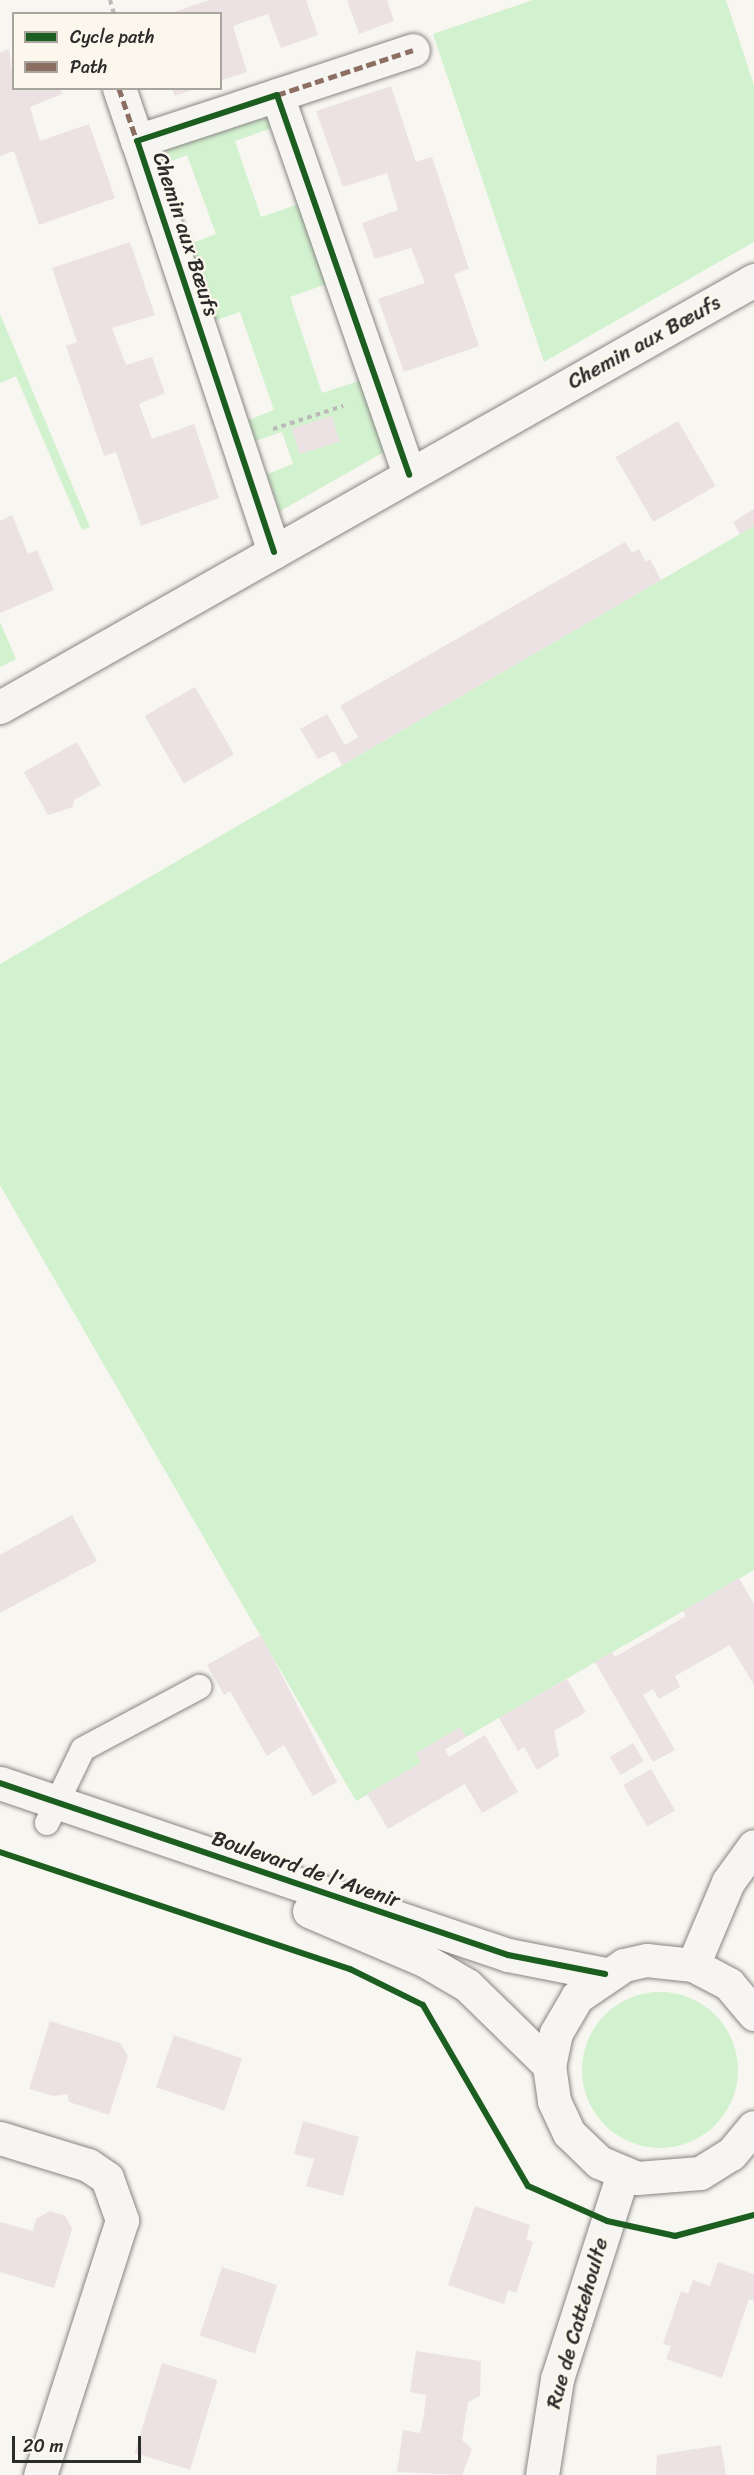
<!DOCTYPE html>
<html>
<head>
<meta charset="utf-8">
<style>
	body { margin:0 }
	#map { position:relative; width:754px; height:2475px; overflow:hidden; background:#f8f6f0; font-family:Sriracha,sans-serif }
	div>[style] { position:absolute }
	.green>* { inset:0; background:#d2f1ce }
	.round { border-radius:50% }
	.building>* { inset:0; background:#ece1e3; transform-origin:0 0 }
	.path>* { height:4px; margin-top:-2px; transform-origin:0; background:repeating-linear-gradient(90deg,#bcbab8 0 4.5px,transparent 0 9px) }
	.roads { filter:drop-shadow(0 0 2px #878684) drop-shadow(0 0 2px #878684) }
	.lane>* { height:24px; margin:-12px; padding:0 12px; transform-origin:12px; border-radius:12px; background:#f6f5f1 }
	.street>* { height:33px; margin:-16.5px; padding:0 16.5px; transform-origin:16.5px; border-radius:16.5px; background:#f6f5f1 }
	.secondary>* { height:33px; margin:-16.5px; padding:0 16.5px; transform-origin:16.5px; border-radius:16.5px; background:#f6f5f1 }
	.quiet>* { height:4.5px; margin-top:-2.25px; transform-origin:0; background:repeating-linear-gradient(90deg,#8d6e63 0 9px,transparent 0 13.5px) }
	.cycleway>* { height:6px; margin:-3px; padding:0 3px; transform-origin:3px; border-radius:3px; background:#1b5e20 }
	span { translate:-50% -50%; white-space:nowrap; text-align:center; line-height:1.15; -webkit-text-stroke:5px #fbf7ec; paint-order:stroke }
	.street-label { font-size:21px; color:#2b2b2b }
	.legend { position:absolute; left:12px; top:12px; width:210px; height:78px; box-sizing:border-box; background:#fbf7ec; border:2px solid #a8a59f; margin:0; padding:8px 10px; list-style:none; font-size:18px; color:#2b2b2b }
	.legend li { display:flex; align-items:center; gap:12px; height:30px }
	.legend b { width:30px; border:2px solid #a8a59f }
	.scale { position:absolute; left:12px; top:2436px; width:129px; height:27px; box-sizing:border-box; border:3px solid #2b2b2b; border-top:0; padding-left:8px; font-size:18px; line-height:21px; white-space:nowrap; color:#2b2b2b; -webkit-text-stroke:4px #fbf7ec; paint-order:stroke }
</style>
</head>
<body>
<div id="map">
	<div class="green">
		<div style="clip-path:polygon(533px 0,726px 0,754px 85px,754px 242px,544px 362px,433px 34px)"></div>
		<div style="clip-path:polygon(271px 116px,275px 127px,235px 141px,261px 217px,302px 203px,329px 283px,290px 297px,322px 393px,362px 380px,386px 451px,280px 511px,267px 474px,293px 464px,282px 432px,255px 441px,248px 420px,274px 410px,240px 312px,214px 321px,187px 245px,216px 234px,187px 155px,159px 166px,154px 154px)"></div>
		<div style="clip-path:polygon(0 314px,90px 527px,82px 530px,16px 376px,0 383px)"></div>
		<div style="clip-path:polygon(754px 526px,754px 1570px,356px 1801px,0 1185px,0 964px)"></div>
		<div style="clip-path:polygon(0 622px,16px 659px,0 667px)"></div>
		<div class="round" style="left:582px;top:1992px;width:156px;height:156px"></div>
	</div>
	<div class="building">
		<div style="clip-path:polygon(209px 0,306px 0,318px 35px,281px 48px,268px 14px,233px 26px,247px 72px,220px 81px,220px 14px,171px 13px)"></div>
		<div style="clip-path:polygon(347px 0,387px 0,394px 21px,359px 34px)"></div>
		<div style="clip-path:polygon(9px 49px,14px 88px,60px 88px,62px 94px,30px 107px,40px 141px,89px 124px,115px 198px,39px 225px,14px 151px,0 156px,0 53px)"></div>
		<div style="clip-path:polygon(391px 86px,416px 162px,432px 157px,469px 269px,454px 274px,479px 346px,404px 372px,378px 299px,425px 283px,411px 248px,375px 259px,362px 223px,398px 210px,387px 173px,343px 187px,316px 111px)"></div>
		<div style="clip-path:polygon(172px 88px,195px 88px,195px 89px,175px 96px)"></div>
		<div style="clip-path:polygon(130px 242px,155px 315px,112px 328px,126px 365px,152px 357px,165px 393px,139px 404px,152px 439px,194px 424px,219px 498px,141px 526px,116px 452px,104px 456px,66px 346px,77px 342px,52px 268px)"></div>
		<div style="left:332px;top:416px;width:27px;height:42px;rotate:73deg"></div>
		<div style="left:678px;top:421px;width:75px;height:72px;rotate:60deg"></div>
		<div style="clip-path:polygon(754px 509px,754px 526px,740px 534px,733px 522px)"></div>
		<div style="clip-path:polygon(12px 515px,28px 554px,37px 550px,54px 590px,0 613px,0 521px)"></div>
		<div style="clip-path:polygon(625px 542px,632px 553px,639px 549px,646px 562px,650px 559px,661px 580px,342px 765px,334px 751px,318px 759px,300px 729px,327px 714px,345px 745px,358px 737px,340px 706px)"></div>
		<div style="left:195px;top:687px;width:78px;height:58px;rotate:60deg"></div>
		<div style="clip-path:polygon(77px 742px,101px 785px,74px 800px,73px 807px,48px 815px,24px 772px)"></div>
		<div style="clip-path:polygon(72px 1515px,97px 1561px,0 1613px,0 1555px)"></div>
		<div style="clip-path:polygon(739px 1578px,754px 1604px,754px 1685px,730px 1645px,675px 1676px,680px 1687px,659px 1699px,653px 1689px,643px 1695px,675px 1750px,653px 1762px,595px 1662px,612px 1652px,615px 1657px,686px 1616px,683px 1611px)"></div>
		<div style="clip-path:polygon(261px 1635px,337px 1782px,313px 1796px,284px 1745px,267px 1756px,230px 1691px,224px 1695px,207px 1665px)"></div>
		<div style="clip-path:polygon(567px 1679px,586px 1712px,554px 1731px,559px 1756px,537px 1770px,524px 1747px,518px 1751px,499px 1718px)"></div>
		<div style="clip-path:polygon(460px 1727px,466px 1737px,445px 1749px,449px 1757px,485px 1735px,518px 1792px,482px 1813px,465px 1784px,388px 1829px,367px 1794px,421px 1763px,416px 1753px)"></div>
		<div style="left:633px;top:1743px;width:21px;height:27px;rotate:59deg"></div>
		<div style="left:651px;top:1769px;width:48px;height:32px;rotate:60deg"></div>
		<div style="clip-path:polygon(50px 2021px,120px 2043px,128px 2056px,109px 2115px,69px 2102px,67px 2094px,53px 2096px,29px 2089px)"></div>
		<div style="left:174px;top:2035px;width:72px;height:55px;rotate:19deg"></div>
		<div style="clip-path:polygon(303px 2121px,359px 2137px,343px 2196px,306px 2186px,314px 2159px,294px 2154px)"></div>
		<div style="clip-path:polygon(475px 2206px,530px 2225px,526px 2239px,533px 2242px,531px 2249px,516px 2293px,508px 2290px,504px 2304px,448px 2285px)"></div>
		<div style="clip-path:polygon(50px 2211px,65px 2216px,72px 2229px,54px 2288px,0 2272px,0 2222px,33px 2231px,36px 2219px)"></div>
		<div style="clip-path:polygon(718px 2262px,754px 2274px,754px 2301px,749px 2299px,722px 2378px,666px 2359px,671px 2346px,663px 2344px,681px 2291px,688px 2294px,693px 2280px,710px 2286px)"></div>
		<div style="left:222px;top:2267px;width:58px;height:72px;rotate:18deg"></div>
		<div style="clip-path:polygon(416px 2351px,481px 2361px,480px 2396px,468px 2402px,462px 2440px,472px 2449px,462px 2475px,397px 2472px,403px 2430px,420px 2433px,424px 2414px,426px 2395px,410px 2392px)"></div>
		<div style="left:162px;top:2363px;width:58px;height:94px;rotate:17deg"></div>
		<div style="clip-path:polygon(721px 2445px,726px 2475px,656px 2475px,657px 2455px)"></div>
	</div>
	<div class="path">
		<div style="left:110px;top:0;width:15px;rotate:74deg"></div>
		<div style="left:273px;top:429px;width:74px;rotate:-18.2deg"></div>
	</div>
	<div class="roads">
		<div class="lane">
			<div style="left:47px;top:1823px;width:82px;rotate:-64.1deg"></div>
			<div style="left:83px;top:1749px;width:132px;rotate:-28.1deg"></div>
		</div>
		<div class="street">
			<div style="left:119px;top:88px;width:56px;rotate:71.2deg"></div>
			<div style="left:277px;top:95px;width:143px;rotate:-18.3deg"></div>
			<div style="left:274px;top:552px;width:433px;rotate:-108.4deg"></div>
			<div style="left:137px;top:141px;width:147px;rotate:-18.2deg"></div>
			<div style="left:277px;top:95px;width:402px;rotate:70.8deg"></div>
			<div style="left:693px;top:1965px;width:90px;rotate:-67.1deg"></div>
			<div style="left:728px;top:1882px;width:44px;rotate:-54.2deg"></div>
			<div style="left:0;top:2138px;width:92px;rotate:17.1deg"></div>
			<div style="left:88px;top:2165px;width:23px;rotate:34deg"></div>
			<div style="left:107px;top:2178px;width:45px;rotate:70.3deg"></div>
			<div style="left:122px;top:2220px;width:268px;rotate:107.8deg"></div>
			<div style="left:542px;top:2475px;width:97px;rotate:-81.1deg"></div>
			<div style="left:557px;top:2379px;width:215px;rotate:-72.2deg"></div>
		</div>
		<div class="secondary">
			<div style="left:0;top:707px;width:867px;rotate:-29.52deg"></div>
			<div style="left:0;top:1783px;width:536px;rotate:18.71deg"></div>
			<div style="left:508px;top:1955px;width:99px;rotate:11.1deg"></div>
			<div style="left:309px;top:1911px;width:125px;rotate:23.1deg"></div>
			<div style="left:424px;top:1960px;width:50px;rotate:30.2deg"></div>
			<div style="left:467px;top:1985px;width:115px;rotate:44.3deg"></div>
			<div style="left:754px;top:2014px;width:39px;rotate:-130deg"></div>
			<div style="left:729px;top:1984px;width:41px;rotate:-152.2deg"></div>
			<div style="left:693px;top:1965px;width:47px;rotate:-173.9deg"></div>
			<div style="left:646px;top:1960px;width:23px;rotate:167deg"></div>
			<div style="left:624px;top:1965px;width:57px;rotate:145.8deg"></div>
			<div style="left:577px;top:1997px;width:42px;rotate:120.3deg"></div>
			<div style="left:556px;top:2033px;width:33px;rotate:102deg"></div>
			<div style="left:549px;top:2065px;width:36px;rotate:82deg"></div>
			<div style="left:554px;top:2101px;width:35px;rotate:65deg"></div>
			<div style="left:569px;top:2133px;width:42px;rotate:44deg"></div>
			<div style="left:599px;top:2162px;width:41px;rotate:22.8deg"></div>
			<div style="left:637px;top:2178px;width:63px;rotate:-4.5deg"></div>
			<div style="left:700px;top:2173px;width:36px;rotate:-32deg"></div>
			<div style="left:731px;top:2154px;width:35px;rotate:-50deg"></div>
		</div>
	</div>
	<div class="quiet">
		<div style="left:119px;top:88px;width:56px;rotate:71.2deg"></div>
		<div style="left:277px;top:95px;width:143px;rotate:-18.3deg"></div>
	</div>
	<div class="cycleway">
		<div style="left:274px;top:552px;width:433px;rotate:-108.4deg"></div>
		<div style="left:137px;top:141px;width:147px;rotate:-18.2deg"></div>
		<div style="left:277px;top:95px;width:402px;rotate:70.8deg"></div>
		<div style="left:0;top:1783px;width:536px;rotate:18.71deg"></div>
		<div style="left:508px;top:1955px;width:99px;rotate:11.1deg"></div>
		<div style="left:0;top:1852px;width:369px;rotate:18.5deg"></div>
		<div style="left:350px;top:1969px;width:81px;rotate:26.3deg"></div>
		<div style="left:423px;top:2005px;width:209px;rotate:59.9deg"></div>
		<div style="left:528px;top:2186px;width:86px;rotate:23.9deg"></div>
		<div style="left:607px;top:2221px;width:70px;rotate:12.4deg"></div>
		<div style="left:675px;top:2236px;width:82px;rotate:-14.9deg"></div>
	</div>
	<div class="street-label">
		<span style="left:186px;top:234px;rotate:72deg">Chemin aux Bœufs</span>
		<span style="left:644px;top:342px;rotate:-29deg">Chemin aux Bœufs</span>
		<span style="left:306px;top:1869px;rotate:19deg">Boulevard de l'Avenir</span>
		<span style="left:577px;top:2323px;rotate:-74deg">Rue de Cattehoulte</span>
	</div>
	<ul class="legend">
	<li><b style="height:8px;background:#1b5e20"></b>Cycle path</li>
	<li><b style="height:8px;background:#8d6e63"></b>Path</li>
	</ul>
	<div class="scale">20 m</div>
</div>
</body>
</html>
